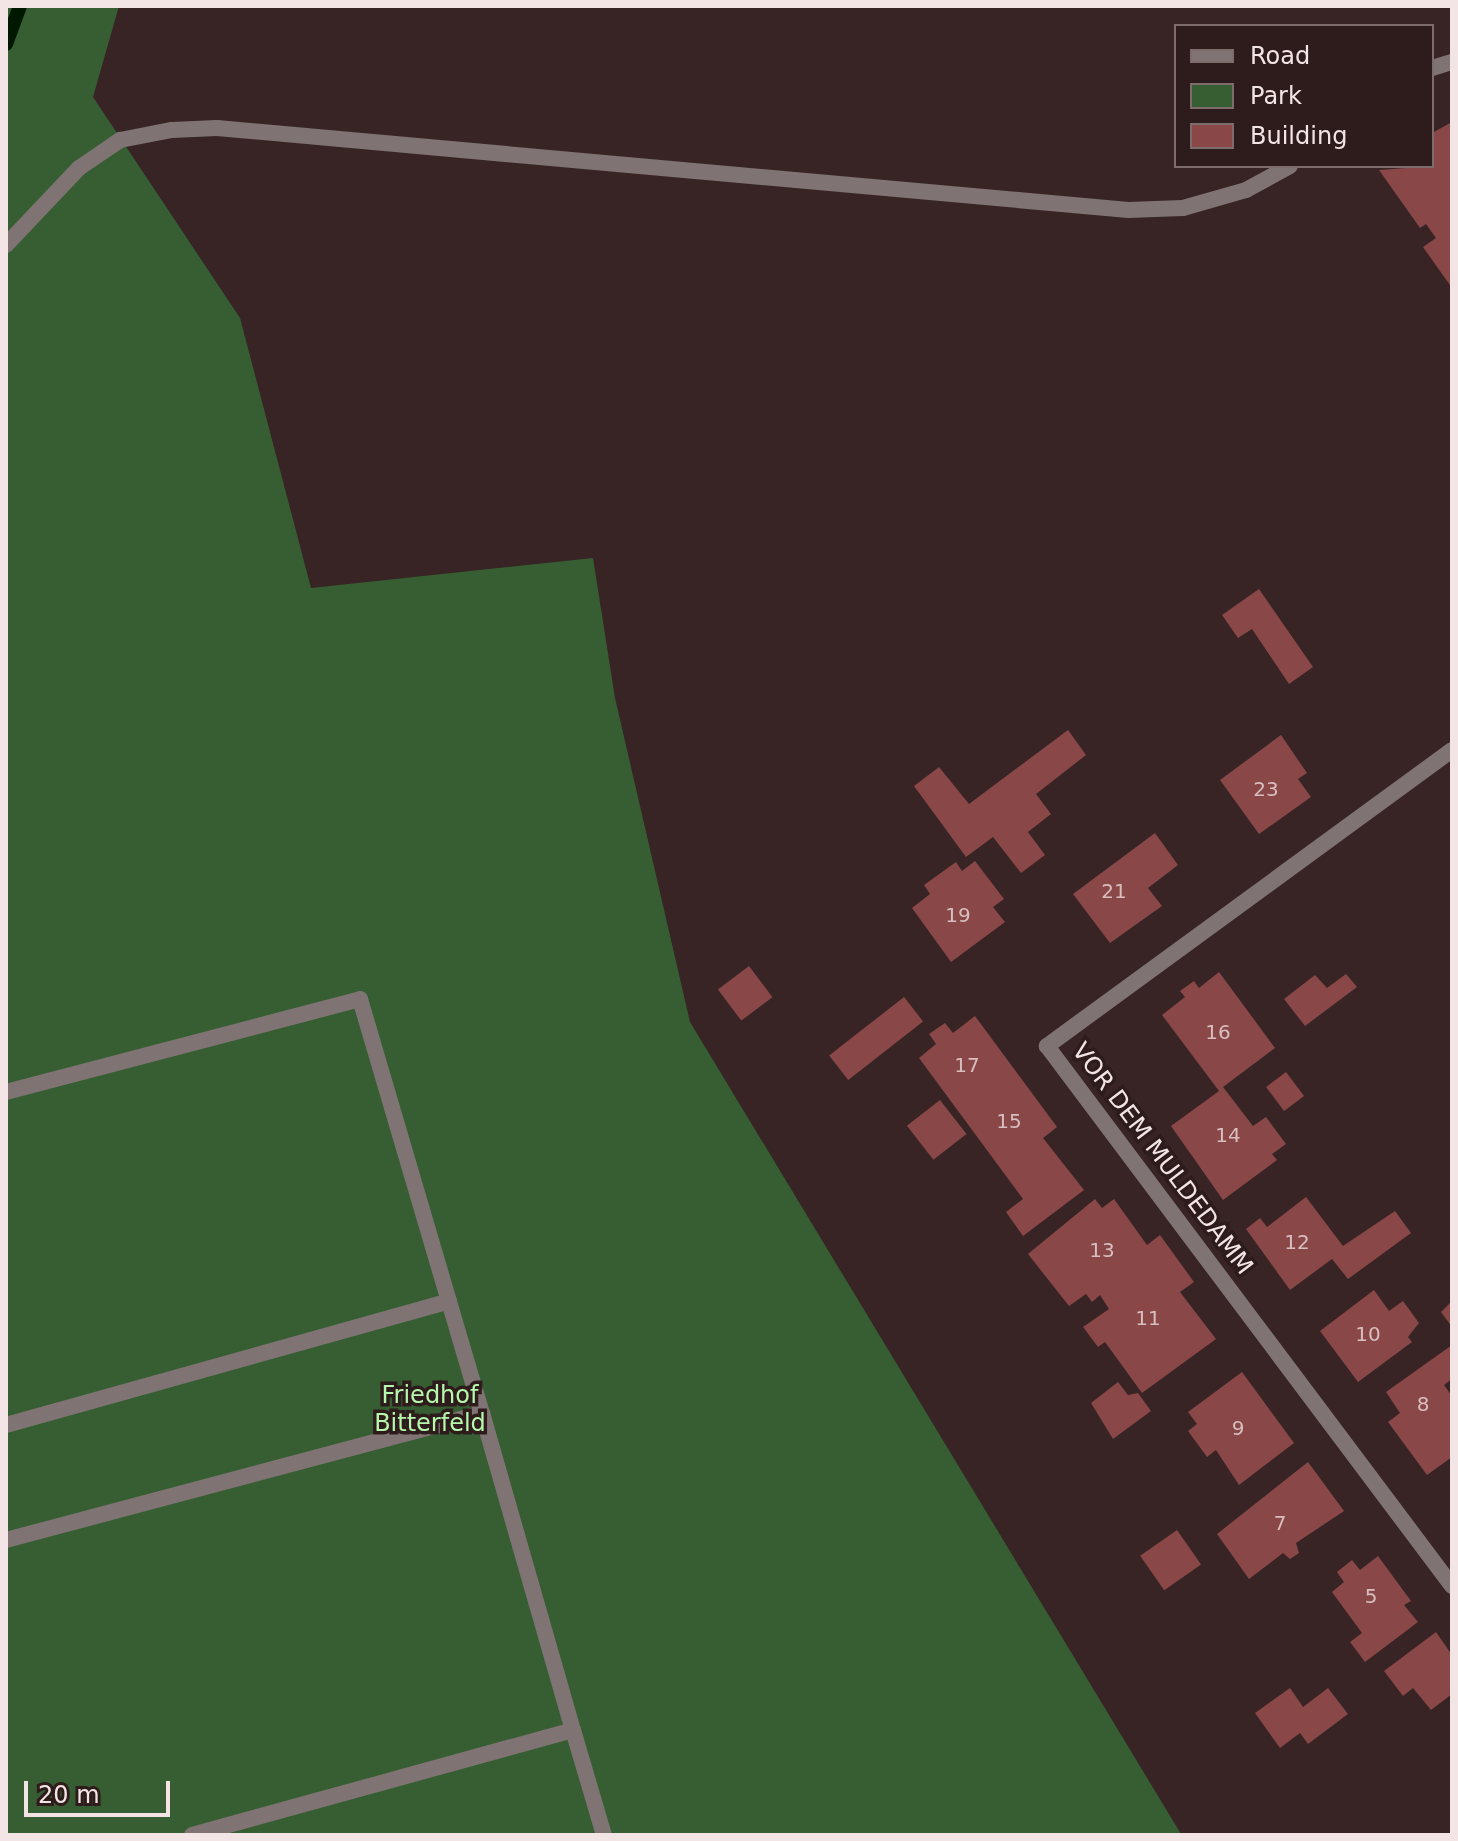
<!DOCTYPE html>
<html>
<head>
<meta charset="utf-8">
<style>
	body { margin:0 }
	#map { position:relative; width:1458px; height:1841px; overflow:hidden; background:#382424; font-family:"DejaVu Sans",sans-serif }
	div>[style] { position:absolute }
	.green>* { inset:0; background:#365e32 }
	.stream>* { height:14px; margin:-7px; padding:0 7px; transform-origin:7px; border-radius:7px; background:#001800 }
	.building>* { inset:0; background:#894748; transform-origin:0 0 }
	.service>* { height:16px; margin:-8px; padding:0 8px; transform-origin:8px; border-radius:8px; background:#7f7473 }
	.minor>* { height:16px; margin:-8px; padding:0 8px; transform-origin:8px; border-radius:8px; background:#7f7473 }
	span { translate:-50% -50%; white-space:nowrap; text-align:center; line-height:1.15; -webkit-text-stroke:7px #2e1b1b; paint-order:stroke }
	.number-label { font-size:20px; color:#d8bebe }
	.number-label span { -webkit-text-stroke-width:0 }
	.street-label { font-size:24px; color:#f3e5e5 }
	.park-label { font-size:24px; color:#b5f7ac }
	.frame { position:absolute; inset:0; border:8px solid #f3e5e5; pointer-events:none }
	.legend { position:absolute; left:1174px; top:24px; width:260px; height:144px; box-sizing:border-box; background:#2e1b1b; border:2px solid #7d6c6c; margin:0; padding:10px 14px; list-style:none; font-size:24px; color:#f3e5e5 }
	.legend li { display:flex; align-items:center; gap:16px; height:40px }
	.legend b { width:40px; border:2px solid #7d6c6c }
	.scale { position:absolute; left:24px; top:1781px; width:146px; height:36px; box-sizing:border-box; border:4px solid #f3e5e5; border-top:0; padding-left:10px; font-size:24px; line-height:28px; white-space:nowrap; color:#f3e5e5; -webkit-text-stroke:6px #2e1b1b; paint-order:stroke }
</style>
</head>
<body>
<div id="map">
	<div class="green">
		<div style="clip-path:polygon(6px 6px,119px 6px,93px 97px,240px 318px,311px 588px,593px 558px,615px 698px,690px 1022px,1181px 1834px,6px 1835px)"></div>
	</div>
	<div class="stream">
		<div style="left:6px;top:44px;width:40px;rotate:-69.8deg"></div>
	</div>
	<div class="building">
		<div style="clip-path:polygon(1452px 122px,1452px 288px,1423px 247px,1436px 238px,1426px 224px,1420px 228px,1379px 170px,1432px 166px,1432px 133px)"></div>
		<div style="clip-path:polygon(1259px 589px,1313px 667px,1289px 684px,1252px 629px,1238px 638px,1222px 615px)"></div>
		<div style="clip-path:polygon(1068px 730px,1086px 755px,1036px 794px,1051px 814px,1028px 832px,1045px 855px,1021px 873px,993px 837px,966px 857px,914px 786px,939px 767px,969px 804px)"></div>
		<div style="clip-path:polygon(1281px 735px,1307px 773px,1298px 779px,1311px 797px,1259px 834px,1220px 780px)"></div>
		<div style="clip-path:polygon(1155px 833px,1178px 865px,1148px 888px,1162px 906px,1110px 943px,1073px 894px)"></div>
		<div style="clip-path:polygon(975px 861px,1004px 899px,993px 907px,1005px 922px,951px 962px,912px 908px,930px 894px,924px 885px,956px 862px,962px 871px)"></div>
		<div style="left:749px;top:966px;width:39px;height:39px;rotate:53deg"></div>
		<div style="clip-path:polygon(1219px 972px,1275px 1048px,1223px 1087px,1253px 1126px,1266px 1117px,1286px 1144px,1272px 1154px,1277px 1160px,1223px 1200px,1171px 1126px,1219px 1091px,1162px 1015px,1185px 997px,1180px 991px,1194px 981px,1199px 988px)"></div>
		<div style="clip-path:polygon(1346px 974px,1357px 987px,1305px 1026px,1284px 999px,1315px 975px,1327px 988px)"></div>
		<div style="left:904px;top:997px;width:31px;height:95px;rotate:52deg"></div>
		<div style="clip-path:polygon(975px 1016px,1057px 1127px,1043px 1138px,1084px 1190px,1023px 1236px,1006px 1212px,1023px 1199px,919px 1058px,936px 1044px,929px 1034px,945px 1023px,953px 1033px)"></div>
		<div style="left:1286px;top:1072px;width:30px;height:25px;rotate:53deg"></div>
		<div style="left:940px;top:1100px;width:43px;height:42px;rotate:52deg"></div>
		<div style="clip-path:polygon(1306px 1197px,1343px 1246px,1395px 1211px,1411px 1233px,1348px 1279px,1332px 1259px,1290px 1290px,1246px 1229px,1260px 1218px,1267px 1227px)"></div>
		<div style="clip-path:polygon(1095px 1199px,1102px 1208px,1114px 1199px,1147px 1245px,1160px 1235px,1194px 1282px,1180px 1292px,1216px 1339px,1142px 1393px,1105px 1342px,1098px 1347px,1083px 1327px,1109px 1309px,1100px 1295px,1092px 1302px,1086px 1294px,1069px 1306px,1028px 1254px)"></div>
		<div style="clip-path:polygon(1374px 1290px,1389px 1311px,1403px 1301px,1419px 1323px,1408px 1337px,1412px 1342px,1358px 1382px,1320px 1331px)"></div>
		<div style="clip-path:polygon(1452px 1301px,1452px 1327px,1441px 1312px)"></div>
		<div style="clip-path:polygon(1452px 1345px,1452px 1379px,1444px 1385px,1452px 1396px,1452px 1457px,1427px 1475px,1388px 1422px,1400px 1413px,1386px 1392px)"></div>
		<div style="clip-path:polygon(1242px 1372px,1294px 1443px,1239px 1485px,1216px 1450px,1207px 1457px,1188px 1431px,1197px 1424px,1188px 1412px)"></div>
		<div style="clip-path:polygon(1118px 1382px,1128px 1395px,1138px 1393px,1151px 1411px,1113px 1439px,1091px 1403px)"></div>
		<div style="clip-path:polygon(1308px 1462px,1344px 1511px,1296px 1543px,1299px 1553px,1290px 1559px,1283px 1553px,1249px 1579px,1217px 1534px)"></div>
		<div style="left:1177px;top:1530px;width:42px;height:45px;rotate:55deg"></div>
		<div style="clip-path:polygon(1378px 1556px,1411px 1601px,1404px 1605px,1418px 1622px,1365px 1662px,1350px 1642px,1362px 1633px,1332px 1592px,1344px 1582px,1337px 1572px,1352px 1560px,1360px 1570px)"></div>
		<div style="clip-path:polygon(1436px 1632px,1452px 1655px,1452px 1694px,1431px 1710px,1413px 1688px,1403px 1696px,1384px 1671px)"></div>
		<div style="clip-path:polygon(1290px 1688px,1303px 1707px,1328px 1688px,1348px 1714px,1308px 1744px,1300px 1733px,1280px 1748px,1255px 1713px)"></div>
	</div>
	<div class="service">
		<div style="left:1432px;top:68px;width:21px;rotate:-17deg"></div>
		<div style="left:6px;top:245px;width:106px;rotate:-46.5deg"></div>
		<div style="left:79px;top:168px;width:50px;rotate:-34.3deg"></div>
		<div style="left:120px;top:140px;width:53px;rotate:-10.9deg"></div>
		<div style="left:172px;top:130px;width:45px;rotate:-2.5deg"></div>
		<div style="left:217px;top:128px;width:915px;rotate:5.14deg"></div>
		<div style="left:1128px;top:210px;width:55px;rotate:-2.1deg"></div>
		<div style="left:1183px;top:208px;width:66px;rotate:-15.9deg"></div>
		<div style="left:1246px;top:190px;width:50px;rotate:-28.6deg"></div>
		<div style="left:6px;top:1092px;width:366px;rotate:-14.7deg"></div>
		<div style="left:360px;top:999px;width:432px;rotate:73.6deg"></div>
		<div style="left:6px;top:1425px;width:460px;rotate:-15.6deg"></div>
		<div style="left:6px;top:1540px;width:493px;rotate:-14.9deg"></div>
		<div style="left:482px;top:1413px;width:330px;rotate:74deg"></div>
		<div style="left:192px;top:1835px;width:395px;rotate:-15.4deg"></div>
		<div style="left:573px;top:1730px;width:109px;rotate:73.6deg"></div>
	</div>
	<div class="minor">
		<div style="left:1452px;top:750px;width:502px;rotate:143.84deg"></div>
		<div style="left:1047px;top:1046px;width:675px;rotate:53.13deg"></div>
	</div>
	<div class="number-label">
		<span style="left:1266px;top:789px">23</span>
		<span style="left:1114px;top:891px">21</span>
		<span style="left:958px;top:915px">19</span>
		<span style="left:1218px;top:1032px">16</span>
		<span style="left:967px;top:1065px">17</span>
		<span style="left:1009px;top:1121px">15</span>
		<span style="left:1228px;top:1135px">14</span>
		<span style="left:1297px;top:1242px">12</span>
		<span style="left:1102px;top:1250px">13</span>
		<span style="left:1148px;top:1318px">11</span>
		<span style="left:1368px;top:1334px">10</span>
		<span style="left:1423px;top:1404px">8</span>
		<span style="left:1238px;top:1428px">9</span>
		<span style="left:1280px;top:1523px">7</span>
		<span style="left:1371px;top:1596px">5</span>
	</div>
	<div class="street-label">
		<span style="left:1162px;top:1159px;rotate:53deg">VOR DEM MULDEDAMM</span>
	</div>
	<div class="park-label">
		<span style="left:430px;top:1410px">Friedhof<br>Bitterfeld</span>
	</div>
	<div class="frame"></div>
	<ul class="legend">
	<li><b style="height:10px;background:#7f7473"></b>Road</li>
	<li><b style="height:22px;background:#365e32"></b>Park</li>
	<li><b style="height:22px;background:#894748"></b>Building</li>
	</ul>
	<div class="scale">20 m</div>
</div>
</body>
</html>
